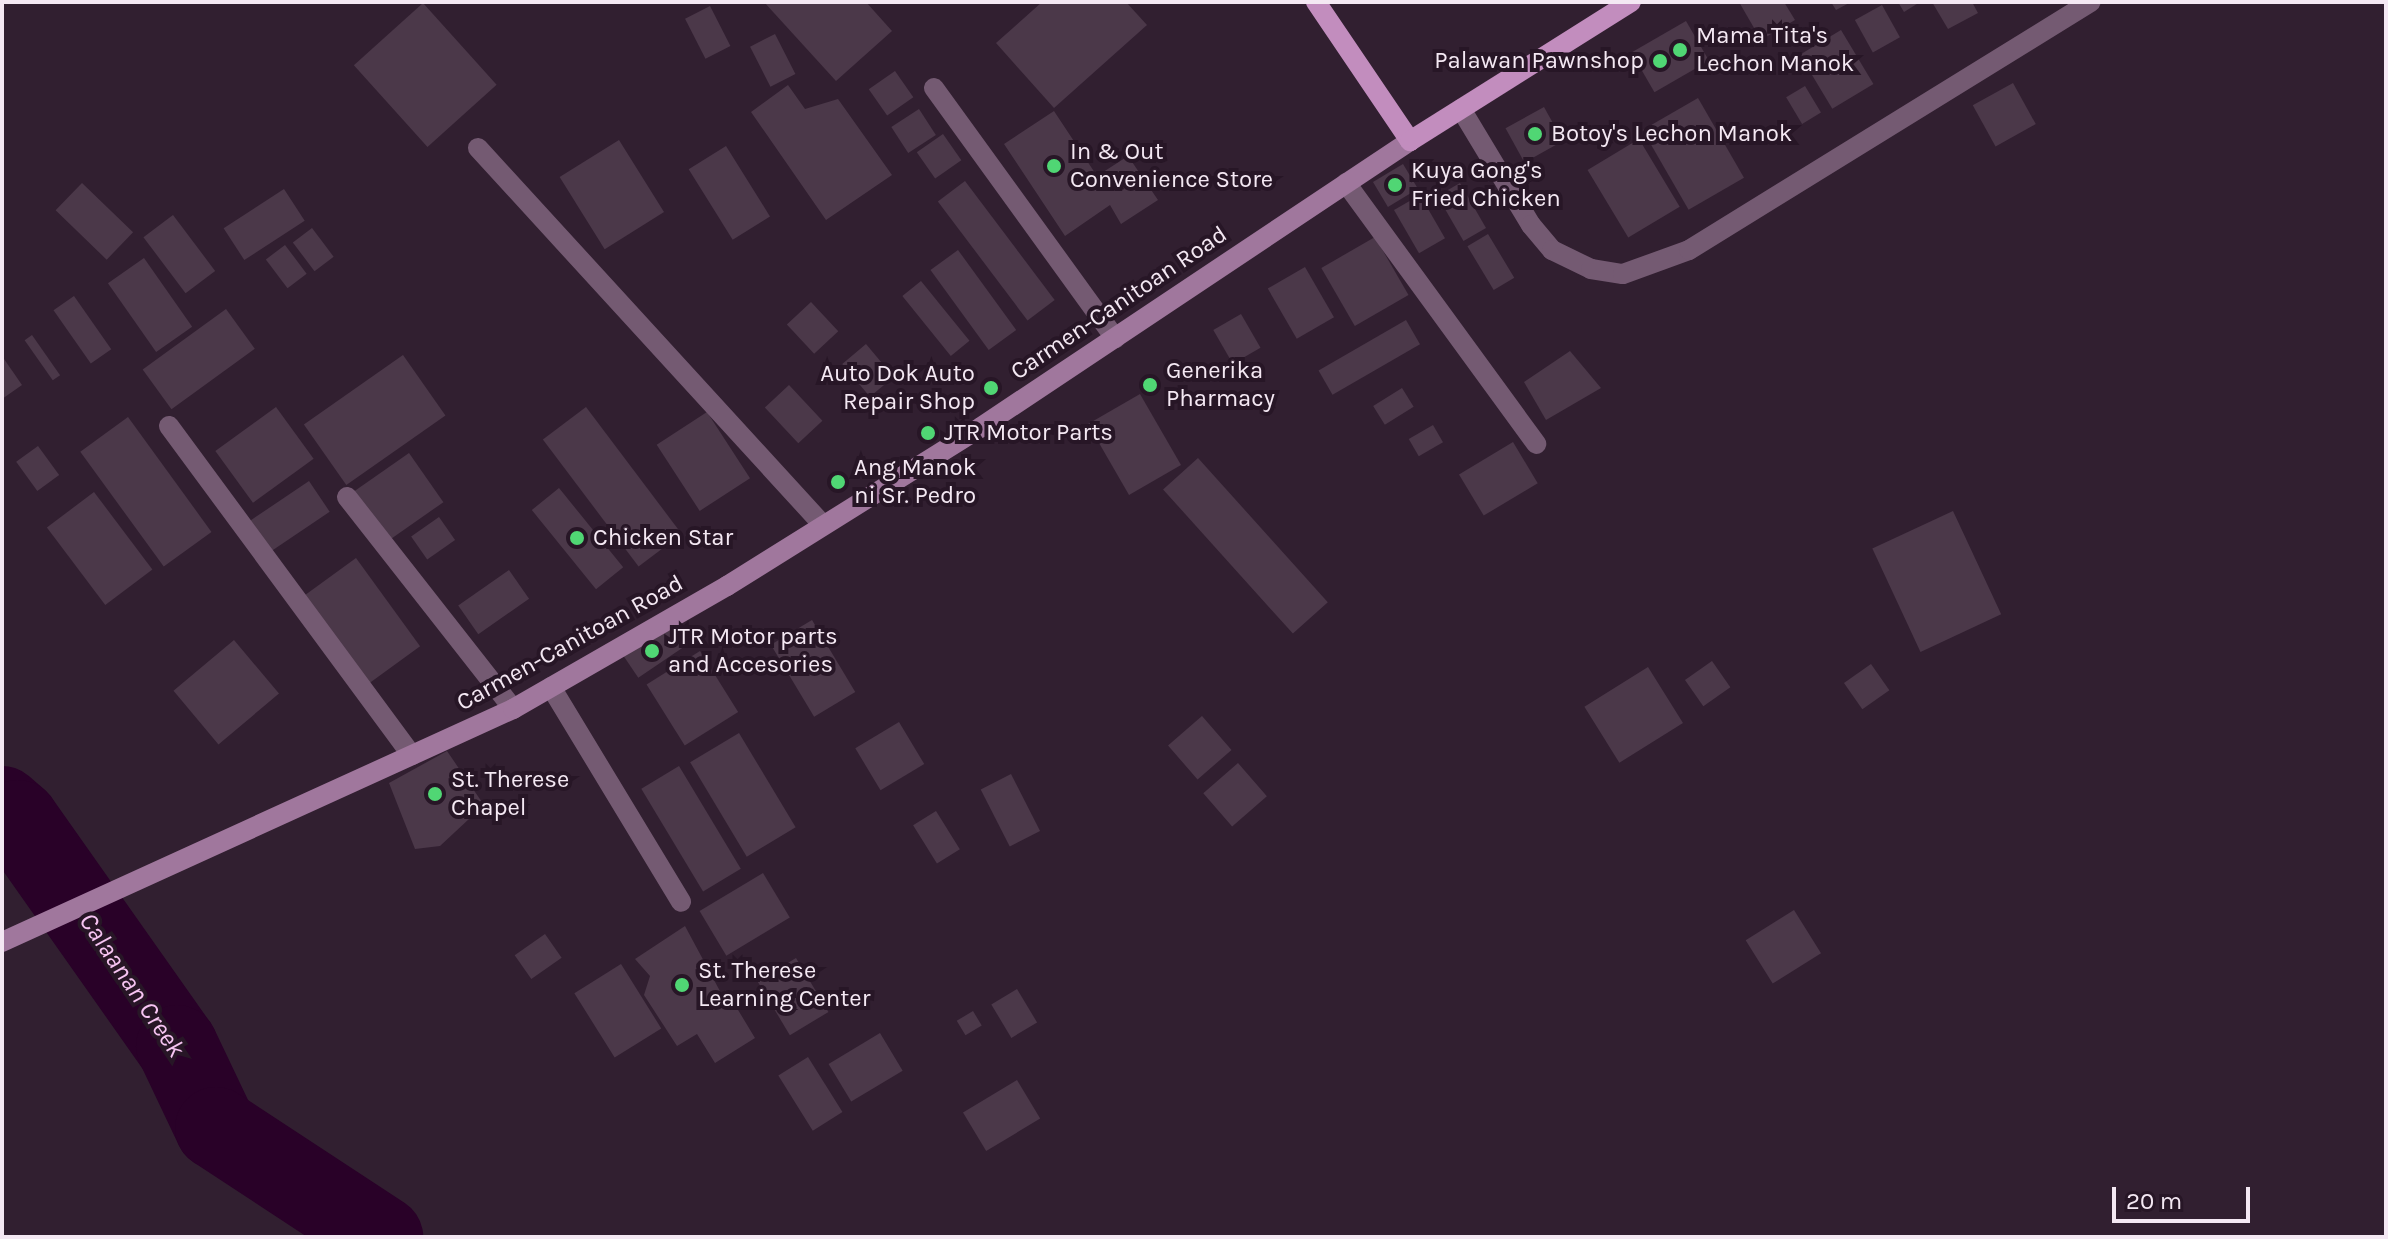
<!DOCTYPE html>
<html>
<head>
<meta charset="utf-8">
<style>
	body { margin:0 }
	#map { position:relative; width:2388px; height:1239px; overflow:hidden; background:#311f30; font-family:Karla,sans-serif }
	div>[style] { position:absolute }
	.river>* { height:82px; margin:-41px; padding:0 41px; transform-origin:41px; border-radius:41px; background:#290128 }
	.building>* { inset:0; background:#4b3849; transform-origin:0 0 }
	.street>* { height:20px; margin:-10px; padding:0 10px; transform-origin:10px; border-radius:10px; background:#745a72 }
	.secondary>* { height:20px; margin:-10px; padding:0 10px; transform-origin:10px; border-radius:10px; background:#a0779d }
	.primary>* { height:20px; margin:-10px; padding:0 10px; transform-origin:10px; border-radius:10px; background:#c28dbe }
	.dots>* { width:22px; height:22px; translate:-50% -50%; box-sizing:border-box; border:4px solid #271626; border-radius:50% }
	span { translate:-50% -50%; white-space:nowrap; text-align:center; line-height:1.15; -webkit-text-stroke:8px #271626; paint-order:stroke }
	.poi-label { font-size:24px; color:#f4e8f3 }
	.left { translate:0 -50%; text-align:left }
	.right { translate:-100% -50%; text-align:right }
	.street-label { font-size:24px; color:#f4e8f3 }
	.water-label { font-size:26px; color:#f6c4f2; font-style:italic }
	.frame { position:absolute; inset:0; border:4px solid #f4e8f3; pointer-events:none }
	.scale { position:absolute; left:2112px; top:1187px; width:138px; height:36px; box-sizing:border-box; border:4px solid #f4e8f3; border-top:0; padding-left:10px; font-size:24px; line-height:28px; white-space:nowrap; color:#f4e8f3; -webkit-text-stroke:6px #271626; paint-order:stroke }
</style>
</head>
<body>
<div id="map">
	<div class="river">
		<div style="left:2px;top:807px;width:21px;rotate:41deg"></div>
		<div style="left:18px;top:821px;width:276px;rotate:54.8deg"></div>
		<div style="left:177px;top:1046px;width:91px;rotate:64.6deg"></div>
		<div style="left:216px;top:1128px;width:199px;rotate:33.3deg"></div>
	</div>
	<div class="building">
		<div style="clip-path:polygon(764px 2px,866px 2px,892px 31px,836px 81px)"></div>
		<div style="clip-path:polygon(1042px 2px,1126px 2px,1147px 25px,1054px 108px,996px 43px)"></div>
		<div style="clip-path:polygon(1739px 2px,1784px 2px,1795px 20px,1761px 40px)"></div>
		<div style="clip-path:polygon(1831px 2px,1851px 2px,1836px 10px)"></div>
		<div style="clip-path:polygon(1898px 2px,1920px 2px,1904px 12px)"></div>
		<div style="clip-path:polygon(1932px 2px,1972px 2px,1978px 13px,1948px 29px)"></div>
		<div style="left:423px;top:3px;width:110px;height:93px;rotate:48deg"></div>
		<div style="left:1882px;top:5px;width:37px;height:31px;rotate:61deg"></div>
		<div style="left:710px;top:6px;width:45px;height:28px;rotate:63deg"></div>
		<div style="left:1686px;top:21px;width:46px;height:63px;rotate:60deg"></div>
		<div style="left:1841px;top:30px;width:63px;height:48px;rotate:59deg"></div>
		<div style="left:775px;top:34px;width:45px;height:28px;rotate:63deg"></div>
		<div style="left:895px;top:71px;width:32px;height:32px;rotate:55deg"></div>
		<div style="left:2013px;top:83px;width:47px;height:46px;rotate:61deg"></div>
		<div style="clip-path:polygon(788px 85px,805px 109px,838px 99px,892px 175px,826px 220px,751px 112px)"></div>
		<div style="left:1805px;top:86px;width:31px;height:22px;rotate:59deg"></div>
		<div style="left:1698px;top:98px;width:92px;height:64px;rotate:60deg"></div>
		<div style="left:1544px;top:107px;width:39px;height:44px;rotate:61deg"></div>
		<div style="left:919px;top:109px;width:31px;height:33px;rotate:57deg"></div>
		<div style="clip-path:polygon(1054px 111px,1097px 176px,1128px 156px,1158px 200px,1121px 224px,1110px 205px,1065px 236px,1004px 144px)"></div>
		<div style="left:943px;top:134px;width:32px;height:32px;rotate:55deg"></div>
		<div style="left:1639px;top:139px;width:79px;height:60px;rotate:59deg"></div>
		<div style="left:619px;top:140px;width:85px;height:70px;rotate:58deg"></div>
		<div style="left:726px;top:146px;width:83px;height:44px;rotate:58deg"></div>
		<div style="left:1403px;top:164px;width:29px;height:35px;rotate:59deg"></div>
		<div style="left:965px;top:181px;width:149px;height:34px;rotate:53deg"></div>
		<div style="left:82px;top:183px;width:71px;height:38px;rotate:44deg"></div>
		<div style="left:1460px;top:183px;width:52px;height:26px;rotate:60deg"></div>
		<div style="left:284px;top:189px;width:38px;height:72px;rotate:57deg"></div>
		<div style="left:1420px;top:195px;width:50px;height:30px;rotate:60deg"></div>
		<div style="left:173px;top:215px;width:70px;height:37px;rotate:53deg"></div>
		<div style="left:312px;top:228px;width:36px;height:24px;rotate:53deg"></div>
		<div style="left:1488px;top:234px;width:51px;height:24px;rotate:59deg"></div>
		<div style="left:1375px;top:237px;width:67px;height:62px;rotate:60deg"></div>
		<div style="left:285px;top:245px;width:36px;height:24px;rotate:53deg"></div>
		<div style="left:958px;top:250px;width:99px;height:34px;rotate:54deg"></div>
		<div style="left:144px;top:258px;width:84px;height:44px;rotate:55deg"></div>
		<div style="left:1305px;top:267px;width:58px;height:43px;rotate:60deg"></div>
		<div style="left:921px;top:281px;width:77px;height:24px;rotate:51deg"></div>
		<div style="left:74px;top:296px;width:65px;height:25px;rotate:55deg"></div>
		<div style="left:811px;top:302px;width:40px;height:33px;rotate:47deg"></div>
		<div style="left:226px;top:309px;width:49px;height:103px;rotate:54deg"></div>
		<div style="left:1241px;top:314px;width:39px;height:32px;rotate:60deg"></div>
		<div style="left:1406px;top:320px;width:28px;height:101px;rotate:60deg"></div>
		<div style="left:32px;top:335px;width:49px;height:9px;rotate:55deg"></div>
		<div style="left:866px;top:344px;width:43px;height:31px;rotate:50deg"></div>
		<div style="clip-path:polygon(1570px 351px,1601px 388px,1546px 420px,1524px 382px)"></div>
		<div style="left:403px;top:355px;width:74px;height:121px;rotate:55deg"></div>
		<div style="clip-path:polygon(2px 356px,22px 385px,2px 399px)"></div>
		<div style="left:789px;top:385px;width:49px;height:33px;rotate:47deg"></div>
		<div style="left:1402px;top:388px;width:22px;height:34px;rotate:58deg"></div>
		<div style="left:1140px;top:394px;width:82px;height:60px;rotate:60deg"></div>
		<div style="left:276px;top:407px;width:64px;height:75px;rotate:54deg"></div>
		<div style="left:586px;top:407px;width:159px;height:54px;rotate:53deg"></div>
		<div style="left:707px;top:412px;width:79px;height:60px;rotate:57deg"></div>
		<div style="left:128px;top:417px;width:142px;height:59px;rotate:54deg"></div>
		<div style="left:1433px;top:425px;width:20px;height:28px;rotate:60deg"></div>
		<div style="left:1513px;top:442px;width:48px;height:63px;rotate:59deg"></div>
		<div style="left:38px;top:446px;width:36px;height:27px;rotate:54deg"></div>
		<div style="left:409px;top:453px;width:60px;height:69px;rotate:55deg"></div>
		<div style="left:1198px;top:458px;width:194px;height:47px;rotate:48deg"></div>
		<div style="left:309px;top:481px;width:37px;height:72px;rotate:56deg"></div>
		<div style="left:559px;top:488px;width:102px;height:35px;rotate:51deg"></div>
		<div style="left:94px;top:492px;width:97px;height:59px;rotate:53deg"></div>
		<div style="left:1953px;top:511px;width:114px;height:89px;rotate:65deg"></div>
		<div style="left:439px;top:517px;width:28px;height:34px;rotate:55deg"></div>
		<div style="left:356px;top:558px;width:109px;height:65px;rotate:54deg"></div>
		<div style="left:509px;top:570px;width:35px;height:62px;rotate:55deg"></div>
		<div style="left:812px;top:620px;width:84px;height:48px;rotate:59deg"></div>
		<div style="left:666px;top:624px;width:29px;height:53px;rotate:56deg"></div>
		<div style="left:234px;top:640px;width:70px;height:79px;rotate:50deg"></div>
		<div style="left:700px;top:651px;width:72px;height:63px;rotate:58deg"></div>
		<div style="left:1712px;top:661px;width:32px;height:33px;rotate:55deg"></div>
		<div style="left:1871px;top:664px;width:32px;height:33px;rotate:55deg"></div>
		<div style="left:1648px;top:667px;width:66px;height:75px;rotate:58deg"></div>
		<div style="left:1202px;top:716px;width:45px;height:45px;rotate:49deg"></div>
		<div style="left:899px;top:722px;width:49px;height:51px;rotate:59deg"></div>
		<div style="left:739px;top:733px;width:110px;height:57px;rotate:59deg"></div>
		<div style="clip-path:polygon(447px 751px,484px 805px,440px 846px,415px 849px,389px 783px)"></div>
		<div style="left:1238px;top:763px;width:44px;height:46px;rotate:49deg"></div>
		<div style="left:679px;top:766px;width:120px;height:44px;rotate:59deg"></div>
		<div style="left:1011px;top:774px;width:64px;height:34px;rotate:63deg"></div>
		<div style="left:936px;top:811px;width:45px;height:27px;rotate:58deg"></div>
		<div style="left:763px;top:873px;width:52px;height:74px;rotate:59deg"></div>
		<div style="left:1794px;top:910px;width:51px;height:57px;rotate:58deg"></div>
		<div style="clip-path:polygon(685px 926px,721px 993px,726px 990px,755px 1038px,715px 1063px,697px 1034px,677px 1046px,644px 995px,650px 976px,635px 959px)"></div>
		<div style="left:545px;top:934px;width:29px;height:37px;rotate:55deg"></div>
		<div style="left:796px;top:958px;width:63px;height:45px;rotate:59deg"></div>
		<div style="left:621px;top:964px;width:76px;height:55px;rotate:58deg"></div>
		<div style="left:1017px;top:989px;width:39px;height:30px;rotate:59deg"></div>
		<div style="left:973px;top:1011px;width:17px;height:19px;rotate:59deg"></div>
		<div style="left:880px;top:1033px;width:44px;height:60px;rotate:59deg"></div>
		<div style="left:808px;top:1057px;width:65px;height:35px;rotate:58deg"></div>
		<div style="left:1017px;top:1080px;width:45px;height:63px;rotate:59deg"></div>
	</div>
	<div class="street">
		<div style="left:934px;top:88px;width:309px;rotate:54.1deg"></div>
		<div style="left:1461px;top:109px;width:135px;rotate:58.9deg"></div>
		<div style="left:1531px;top:225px;width:33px;rotate:50deg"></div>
		<div style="left:1552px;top:250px;width:43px;rotate:26deg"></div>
		<div style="left:1591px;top:269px;width:32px;rotate:9deg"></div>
		<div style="left:1623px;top:274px;width:70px;rotate:-20deg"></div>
		<div style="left:1689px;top:250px;width:472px;rotate:-31.7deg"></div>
		<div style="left:478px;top:148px;width:511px;rotate:47.54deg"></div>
		<div style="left:1346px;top:183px;width:323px;rotate:53.9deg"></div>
		<div style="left:169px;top:426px;width:409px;rotate:53.6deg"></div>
		<div style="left:347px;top:497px;width:269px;rotate:51.9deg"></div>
		<div style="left:551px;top:687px;width:251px;rotate:58.8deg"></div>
	</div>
	<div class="secondary">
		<div style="left:2px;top:942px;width:562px;rotate:-24.51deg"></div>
		<div style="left:513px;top:709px;width:247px;rotate:-29.9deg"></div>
		<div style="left:727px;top:586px;width:300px;rotate:-32deg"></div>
		<div style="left:981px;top:427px;width:516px;rotate:-33.69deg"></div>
	</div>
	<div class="primary">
		<div style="left:1316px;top:2px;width:168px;rotate:55.9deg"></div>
		<div style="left:1410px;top:141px;width:261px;rotate:-32.2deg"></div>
	</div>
	<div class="dots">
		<div style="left:1680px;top:50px;background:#50d674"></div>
		<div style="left:1660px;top:61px;background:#50d674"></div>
		<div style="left:1535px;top:134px;background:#50d674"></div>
		<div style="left:1054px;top:166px;background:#50d674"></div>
		<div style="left:1395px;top:185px;background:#50d674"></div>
		<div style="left:1150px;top:385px;background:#50d674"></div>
		<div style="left:991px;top:388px;background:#50d674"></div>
		<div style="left:928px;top:433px;background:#50d674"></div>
		<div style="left:838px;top:482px;background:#50d674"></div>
		<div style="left:577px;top:538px;background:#50d674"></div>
		<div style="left:652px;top:651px;background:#50d674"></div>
		<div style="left:435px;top:794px;background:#50d674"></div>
		<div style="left:682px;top:985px;background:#50d674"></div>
	</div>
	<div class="poi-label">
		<span class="left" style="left:1696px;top:50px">Mama Tita's<br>Lechon Manok</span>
		<span class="right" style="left:1644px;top:61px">Palawan Pawnshop</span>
		<span class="left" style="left:1551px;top:134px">Botoy's Lechon Manok</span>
		<span class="left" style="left:1070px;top:166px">In &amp; Out<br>Convenience Store</span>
		<span class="left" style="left:1411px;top:185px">Kuya Gong's<br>Fried Chicken</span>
		<span class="left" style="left:1166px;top:385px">Generika<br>Pharmacy</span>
		<span class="right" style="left:975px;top:388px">Auto Dok Auto<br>Repair Shop</span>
		<span class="left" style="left:944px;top:433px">JTR Motor Parts</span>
		<span class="left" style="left:854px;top:482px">Ang Manok<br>ni Sr. Pedro</span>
		<span class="left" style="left:593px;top:538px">Chicken Star</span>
		<span class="left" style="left:668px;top:651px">JTR Motor parts<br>and Accesories</span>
		<span class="left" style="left:451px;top:794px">St. Therese<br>Chapel</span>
		<span class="left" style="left:698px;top:985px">St. Therese<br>Learning Center</span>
	</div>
	<div class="street-label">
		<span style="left:1119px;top:303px;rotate:-34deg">Carmen-Canitoan Road</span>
		<span style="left:570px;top:643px;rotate:-29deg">Carmen-Canitoan Road</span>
	</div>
	<div class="water-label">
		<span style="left:132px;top:985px;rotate:56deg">Calaanan Creek</span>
	</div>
	<div class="frame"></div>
	<div class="scale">20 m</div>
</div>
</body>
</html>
